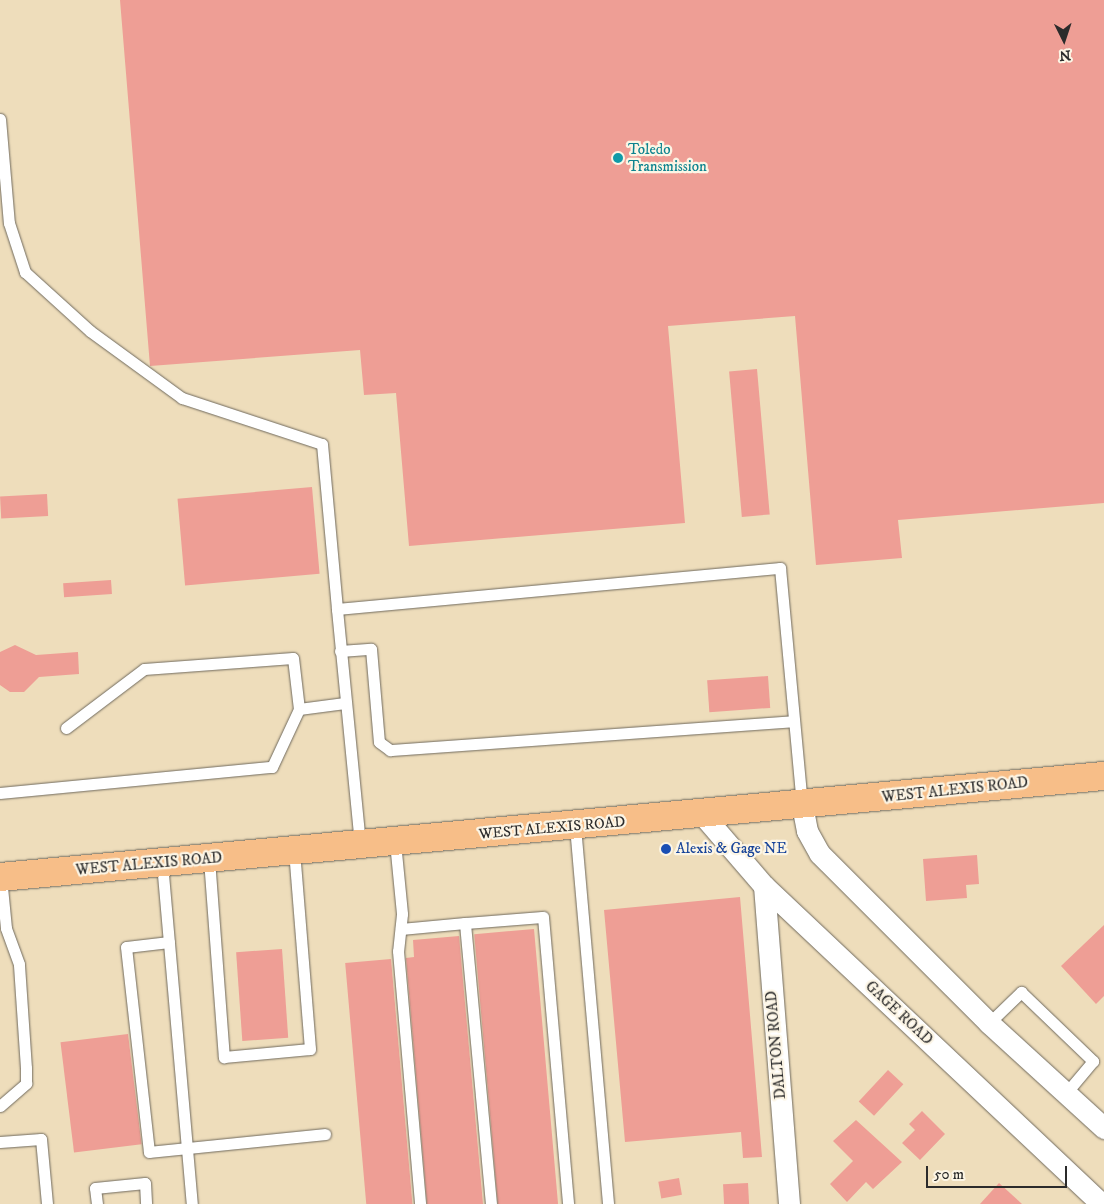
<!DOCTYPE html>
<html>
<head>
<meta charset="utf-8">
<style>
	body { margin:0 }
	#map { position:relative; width:1104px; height:1204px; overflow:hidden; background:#edb; font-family:"IM FELL DW Pica",serif }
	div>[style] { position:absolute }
	.building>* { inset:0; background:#ee9e95; transform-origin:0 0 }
	.roads { filter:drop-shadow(0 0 1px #6f695d) drop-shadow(0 0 1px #6f695d) }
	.lane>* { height:11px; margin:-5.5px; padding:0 5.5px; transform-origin:5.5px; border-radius:5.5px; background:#fff }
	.street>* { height:21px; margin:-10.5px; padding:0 10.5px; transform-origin:10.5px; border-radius:10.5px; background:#fff }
	.primary>* { height:28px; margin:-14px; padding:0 14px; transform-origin:14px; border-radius:14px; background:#f7be88 }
	.dots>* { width:14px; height:14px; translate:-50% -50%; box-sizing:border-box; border:2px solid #fcf5e5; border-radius:50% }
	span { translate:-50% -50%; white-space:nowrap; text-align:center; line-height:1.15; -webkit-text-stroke:4.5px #fcf5e5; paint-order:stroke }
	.culture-label { font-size:15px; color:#0d838f }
	.left { translate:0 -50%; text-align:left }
	.street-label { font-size:15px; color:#2b2b2b }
	.transit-label { font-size:15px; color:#164399 }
	.north { position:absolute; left:1039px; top:15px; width:50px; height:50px; -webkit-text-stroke:4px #fcf5e5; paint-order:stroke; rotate:176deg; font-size:14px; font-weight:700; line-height:20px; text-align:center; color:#2b2b2b }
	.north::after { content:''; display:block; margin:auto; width:18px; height:22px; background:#2b2b2b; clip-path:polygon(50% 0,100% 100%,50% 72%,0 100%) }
	.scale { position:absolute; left:926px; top:1166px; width:141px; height:22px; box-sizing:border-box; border:2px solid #2b2b2b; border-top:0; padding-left:6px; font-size:15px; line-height:18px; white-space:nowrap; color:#2b2b2b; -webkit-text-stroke:4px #fcf5e5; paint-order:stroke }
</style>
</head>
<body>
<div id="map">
	<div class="building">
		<div style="clip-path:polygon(120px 0,1104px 0,1104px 503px,898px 520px,902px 558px,816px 565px,795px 316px,668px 326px,685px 523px,409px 546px,396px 393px,364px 395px,360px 350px,150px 366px)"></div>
		<div style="left:757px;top:369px;width:146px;height:28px;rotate:85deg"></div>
		<div style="left:312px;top:487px;width:87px;height:135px;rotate:85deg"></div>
		<div style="left:47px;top:494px;width:22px;height:47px;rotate:87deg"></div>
		<div style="left:111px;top:580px;width:14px;height:48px;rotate:86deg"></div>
		<div style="clip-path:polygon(15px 645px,36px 655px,78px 652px,79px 674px,39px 677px,24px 692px,10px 692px,0 685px,0 652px)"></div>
		<div style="left:768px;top:676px;width:32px;height:61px;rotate:86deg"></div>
		<div style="clip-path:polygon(977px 855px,979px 884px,966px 885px,967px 898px,926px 901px,923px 859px)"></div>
		<div style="clip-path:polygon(740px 897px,762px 1157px,743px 1158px,741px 1132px,625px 1142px,604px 910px)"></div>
		<div style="clip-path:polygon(1104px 925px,1104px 996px,1096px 1004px,1061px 966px)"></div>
		<div style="left:534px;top:929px;width:276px;height:60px;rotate:85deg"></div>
		<div style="clip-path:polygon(459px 936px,483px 1204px,427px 1204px,406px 958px,414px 957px,413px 940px)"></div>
		<div style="left:282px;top:949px;width:89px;height:46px;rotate:86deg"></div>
		<div style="left:391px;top:959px;width:246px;height:46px;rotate:85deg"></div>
		<div style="left:128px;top:1034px;width:111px;height:68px;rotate:83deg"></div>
		<div style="left:888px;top:1070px;width:21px;height:43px;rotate:43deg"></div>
		<div style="clip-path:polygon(922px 1111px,945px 1134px,920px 1160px,902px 1143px,915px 1130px,909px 1124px)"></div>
		<div style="clip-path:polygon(856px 1120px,902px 1162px,873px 1189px,866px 1182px,847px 1202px,830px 1184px,853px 1161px,833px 1141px)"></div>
		<div style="left:679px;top:1178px;width:17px;height:21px;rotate:80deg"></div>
		<div style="left:748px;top:1183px;width:21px;height:25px;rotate:87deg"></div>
		<div style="clip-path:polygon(999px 1183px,1022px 1204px,980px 1204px)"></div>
	</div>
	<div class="roads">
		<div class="lane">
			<div style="left:0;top:119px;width:104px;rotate:85.1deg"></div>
			<div style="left:9px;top:223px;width:52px;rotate:71.9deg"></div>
			<div style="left:25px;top:272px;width:88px;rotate:42.2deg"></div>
			<div style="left:90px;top:331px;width:114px;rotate:36.1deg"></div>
			<div style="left:182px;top:398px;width:147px;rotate:18.2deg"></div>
			<div style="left:322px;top:444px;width:166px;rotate:84.8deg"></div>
			<div style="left:340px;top:651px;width:31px;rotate:-4deg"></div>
			<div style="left:371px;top:649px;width:93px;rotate:85.1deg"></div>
			<div style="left:379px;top:742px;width:14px;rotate:36deg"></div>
			<div style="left:390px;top:750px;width:405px;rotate:-4.1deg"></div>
			<div style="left:66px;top:728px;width:98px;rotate:-37.1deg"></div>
			<div style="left:144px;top:669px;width:149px;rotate:-4.2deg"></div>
			<div style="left:293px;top:658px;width:51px;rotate:83.3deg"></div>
			<div style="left:0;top:793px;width:273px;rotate:-5.5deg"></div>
			<div style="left:272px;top:767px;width:64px;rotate:-65deg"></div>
			<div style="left:299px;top:709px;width:46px;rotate:-7.4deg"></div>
			<div style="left:575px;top:826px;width:379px;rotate:85deg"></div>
			<div style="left:395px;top:842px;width:72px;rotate:84.4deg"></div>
			<div style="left:402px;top:914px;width:37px;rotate:96deg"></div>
			<div style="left:398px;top:951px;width:254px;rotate:85deg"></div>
			<div style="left:360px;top:844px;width:236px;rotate:-95.6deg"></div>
			<div style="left:337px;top:609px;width:445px;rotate:-5.3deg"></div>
			<div style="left:780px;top:568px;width:236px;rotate:84.7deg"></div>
			<div style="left:209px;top:859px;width:199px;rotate:85.7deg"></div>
			<div style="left:224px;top:1057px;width:86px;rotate:-5.3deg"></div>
			<div style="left:310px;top:1049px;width:199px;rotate:-94.6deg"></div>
			<div style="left:162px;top:863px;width:342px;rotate:85deg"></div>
			<div style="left:401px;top:929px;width:64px;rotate:-5.4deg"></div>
			<div style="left:169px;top:942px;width:43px;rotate:173.4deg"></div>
			<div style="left:126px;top:947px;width:206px;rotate:83.6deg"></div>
			<div style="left:149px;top:1152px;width:177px;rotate:-5.8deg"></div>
			<div style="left:989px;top:1023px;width:45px;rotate:-44.1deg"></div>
			<div style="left:1021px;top:992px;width:100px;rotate:43.8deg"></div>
			<div style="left:1093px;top:1061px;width:40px;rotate:130deg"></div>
			<div style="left:0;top:1106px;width:35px;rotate:-41deg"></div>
			<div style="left:26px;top:1083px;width:15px;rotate:-90deg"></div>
			<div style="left:26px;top:1068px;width:104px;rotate:-93.9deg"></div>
			<div style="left:19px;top:964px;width:38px;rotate:-110deg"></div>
			<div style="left:6px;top:928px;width:51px;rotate:-95.6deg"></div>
			<div style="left:0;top:1142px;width:41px;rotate:-4.2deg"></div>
			<div style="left:41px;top:1139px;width:65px;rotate:84.7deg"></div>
			<div style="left:97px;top:1204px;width:16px;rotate:-97deg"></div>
			<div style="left:95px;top:1188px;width:50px;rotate:-5.7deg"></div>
			<div style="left:145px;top:1183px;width:21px;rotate:87deg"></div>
			<div style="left:491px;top:1204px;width:282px;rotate:-95.3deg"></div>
			<div style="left:465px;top:923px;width:78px;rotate:-4.4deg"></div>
			<div style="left:543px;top:917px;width:288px;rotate:85deg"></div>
		</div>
		<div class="street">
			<div style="left:802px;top:805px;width:26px;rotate:79deg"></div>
			<div style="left:807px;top:831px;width:26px;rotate:61deg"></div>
			<div style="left:820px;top:854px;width:239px;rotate:45deg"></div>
			<div style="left:989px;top:1023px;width:156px;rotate:42.4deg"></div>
			<div style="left:703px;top:815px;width:94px;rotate:49.3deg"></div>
			<div style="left:764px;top:886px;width:464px;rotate:43.3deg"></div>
			<div style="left:764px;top:886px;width:319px;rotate:85.5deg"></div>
		</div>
		<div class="primary">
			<div style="left:0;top:877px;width:1109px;rotate:-5.23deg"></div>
		</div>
	</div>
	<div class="dots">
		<div style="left:618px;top:158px;background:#0f9aa8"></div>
		<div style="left:666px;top:849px;background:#1a4fb4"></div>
	</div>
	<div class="culture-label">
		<span class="left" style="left:628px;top:158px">Toledo<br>Transmission</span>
	</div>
	<div class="street-label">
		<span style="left:955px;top:790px;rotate:-6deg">WEST ALEXIS ROAD</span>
		<span style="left:552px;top:828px;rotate:-5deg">WEST ALEXIS ROAD</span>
		<span style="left:149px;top:864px;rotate:-5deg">WEST ALEXIS ROAD</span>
		<span style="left:899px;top:1013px;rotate:43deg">GAGE ROAD</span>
		<span style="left:776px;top:1045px;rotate:-95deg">DALTON ROAD</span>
	</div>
	<div class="transit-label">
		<span class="left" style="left:676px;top:849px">Alexis &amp; Gage NE</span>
	</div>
	<div class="north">N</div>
	<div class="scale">50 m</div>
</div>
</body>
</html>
